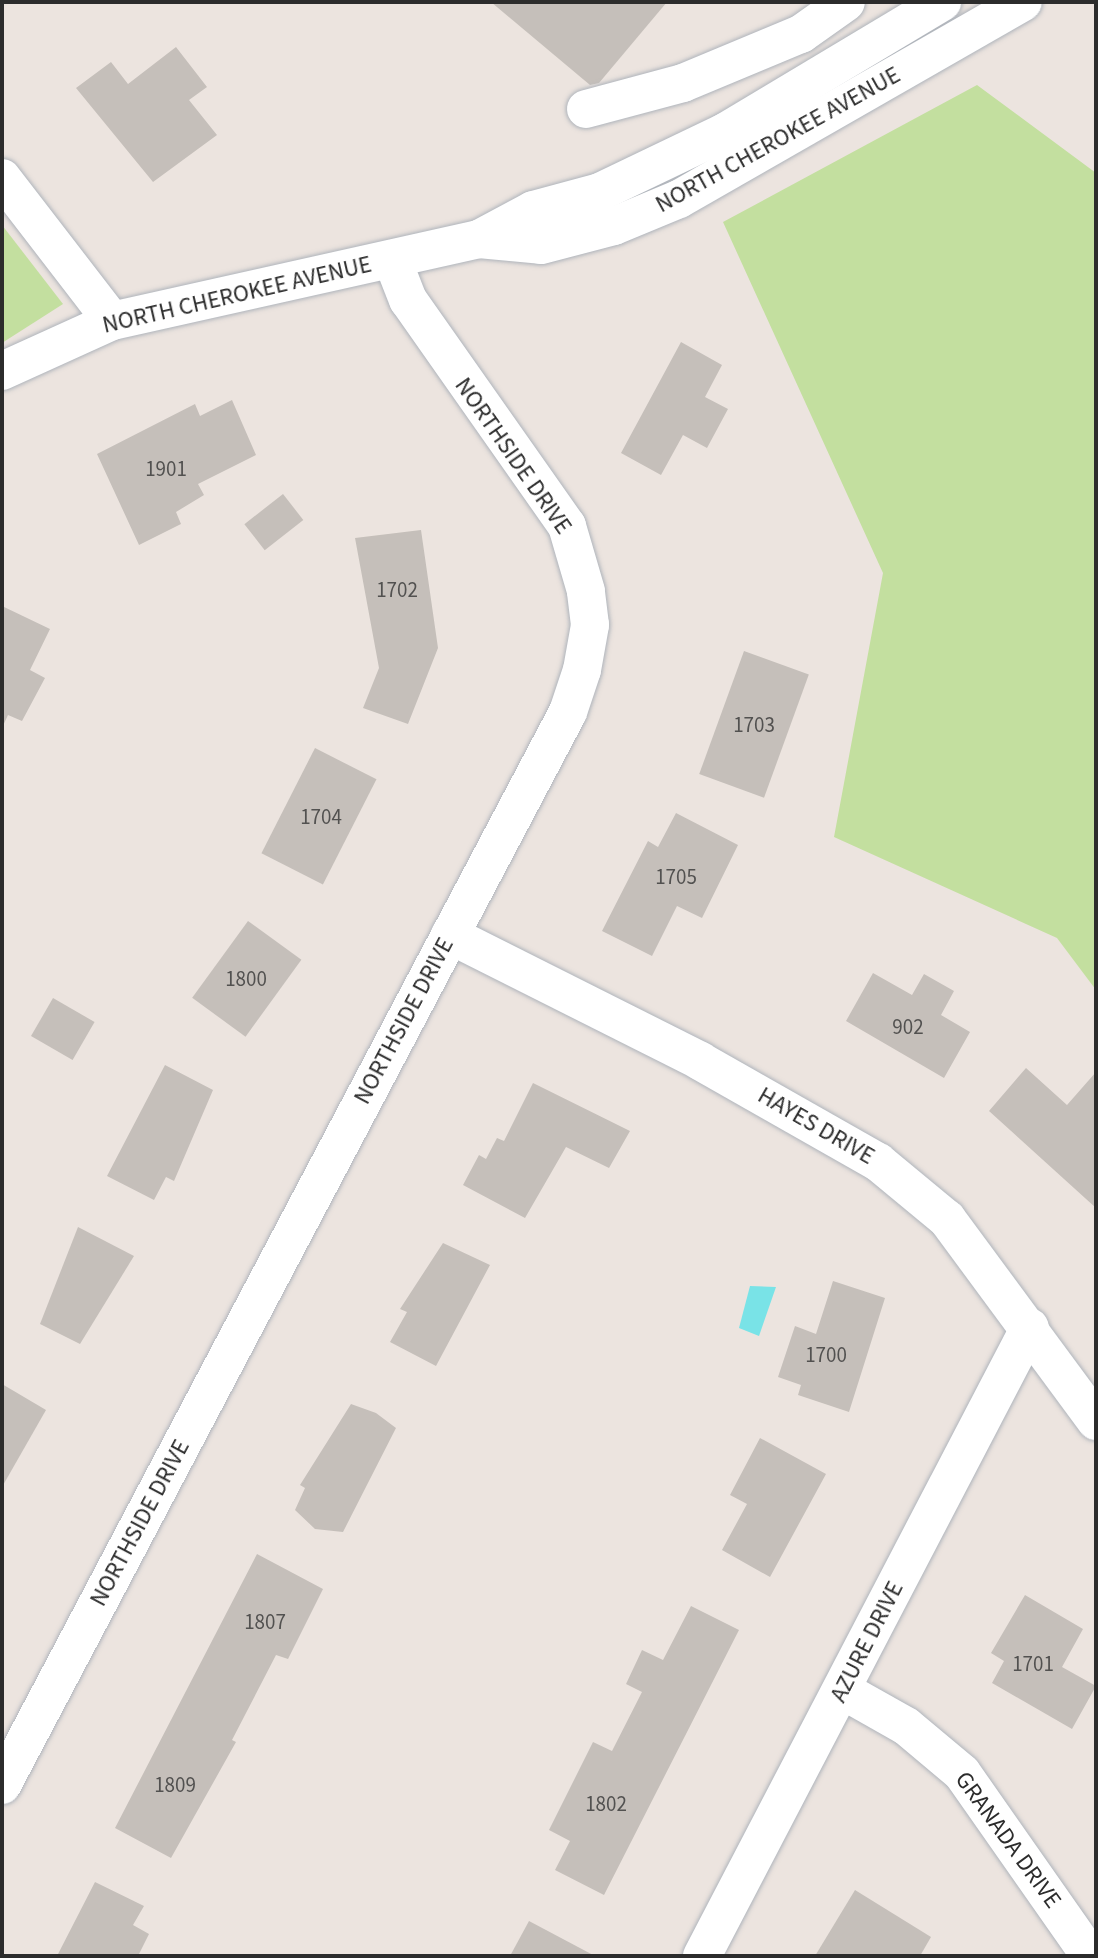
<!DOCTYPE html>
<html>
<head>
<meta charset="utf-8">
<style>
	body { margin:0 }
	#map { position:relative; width:1098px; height:1958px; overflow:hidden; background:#ece4df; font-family:"Source Sans 3",sans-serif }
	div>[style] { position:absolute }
	.green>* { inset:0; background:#c3df9f }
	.water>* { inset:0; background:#79e3e7 }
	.building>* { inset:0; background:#c5bfba; transform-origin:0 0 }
	.roads { filter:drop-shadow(0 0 2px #afb4bb) drop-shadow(0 0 2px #afb4bb) }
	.minor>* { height:38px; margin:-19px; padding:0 19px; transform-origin:19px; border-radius:19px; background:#fff }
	span { translate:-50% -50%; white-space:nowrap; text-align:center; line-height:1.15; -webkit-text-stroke:6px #fff; paint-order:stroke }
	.number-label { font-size:21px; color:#525150 }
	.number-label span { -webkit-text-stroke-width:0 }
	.street-label { font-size:24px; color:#2c2c2c }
	.frame { position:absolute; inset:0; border:4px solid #2c2c2c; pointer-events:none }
</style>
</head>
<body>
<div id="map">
	<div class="green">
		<div style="clip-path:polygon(977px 85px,1096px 173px,1096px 990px,1057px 938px,834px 837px,883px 573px,723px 222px)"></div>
		<div style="clip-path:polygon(2px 225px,63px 304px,2px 343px)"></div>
	</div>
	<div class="water">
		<div style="clip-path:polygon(750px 1286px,776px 1287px,759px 1336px,739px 1328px)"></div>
	</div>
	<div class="building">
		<div style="clip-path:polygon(491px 2px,667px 2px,599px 83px,590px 85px)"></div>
		<div style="clip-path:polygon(176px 47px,207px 87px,189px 100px,217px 135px,153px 182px,76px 88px,111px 62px,128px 84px)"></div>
		<div style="clip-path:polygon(681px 342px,722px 365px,705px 397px,728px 409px,707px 448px,683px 435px,661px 475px,621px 453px)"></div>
		<div style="clip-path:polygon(232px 400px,256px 455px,198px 484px,204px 495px,176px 512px,181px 524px,139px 545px,97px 454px,195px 404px,200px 416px)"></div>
		<div style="left:283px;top:494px;width:33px;height:49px;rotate:52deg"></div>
		<div style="clip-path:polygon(421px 530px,438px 648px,408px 724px,363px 708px,379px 668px,355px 538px)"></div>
		<div style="clip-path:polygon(2px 606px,50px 629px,30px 670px,45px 678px,22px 721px,8px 715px,2px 728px)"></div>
		<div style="left:744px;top:651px;width:69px;height:131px;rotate:20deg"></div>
		<div style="left:315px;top:748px;width:69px;height:118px;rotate:27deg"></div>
		<div style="clip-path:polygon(676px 813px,738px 845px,702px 918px,677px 906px,652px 956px,602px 931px,648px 841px,658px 847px)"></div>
		<div style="left:248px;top:921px;width:66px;height:95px;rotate:36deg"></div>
		<div style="clip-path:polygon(873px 973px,912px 995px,924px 974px,954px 991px,941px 1015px,970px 1032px,944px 1078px,846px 1021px)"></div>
		<div style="left:53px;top:998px;width:48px;height:44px;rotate:30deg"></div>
		<div style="clip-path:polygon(165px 1065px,213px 1090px,174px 1181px,166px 1177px,154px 1200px,107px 1176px)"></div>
		<div style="clip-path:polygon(1026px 1068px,1067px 1105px,1096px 1072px,1096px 1208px,989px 1111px)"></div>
		<div style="clip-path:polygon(533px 1083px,630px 1131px,609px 1168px,566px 1147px,525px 1218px,463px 1185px,479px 1155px,486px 1159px,497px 1138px,504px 1141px)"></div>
		<div style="clip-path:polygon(78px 1227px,134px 1256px,80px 1344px,40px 1324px)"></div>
		<div style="clip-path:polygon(443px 1243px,490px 1265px,436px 1366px,390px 1342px,407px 1312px,400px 1309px)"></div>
		<div style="clip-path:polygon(833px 1281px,885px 1298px,849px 1412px,798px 1395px,801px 1385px,778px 1377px,795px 1326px,816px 1334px)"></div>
		<div style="clip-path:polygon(2px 1384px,46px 1410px,2px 1487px)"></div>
		<div style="clip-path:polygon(351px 1404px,376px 1413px,396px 1428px,343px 1532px,315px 1529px,295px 1510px,305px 1488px,300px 1485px)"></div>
		<div style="clip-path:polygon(760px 1438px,826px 1474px,770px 1577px,722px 1550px,747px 1504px,730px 1495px)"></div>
		<div style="clip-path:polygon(257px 1554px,323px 1589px,288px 1659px,276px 1655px,232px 1740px,236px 1742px,171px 1858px,115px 1828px)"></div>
		<div style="clip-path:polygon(1025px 1595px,1083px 1629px,1062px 1667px,1096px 1686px,1072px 1729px,992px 1683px,1004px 1661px,991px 1653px)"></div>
		<div style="clip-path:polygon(691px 1606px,739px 1630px,604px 1895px,555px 1870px,570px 1841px,549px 1830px,593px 1742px,612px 1751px,642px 1692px,626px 1684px,642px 1650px,663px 1660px)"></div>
		<div style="clip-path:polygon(95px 1882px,144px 1906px,133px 1925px,149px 1934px,138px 1956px,57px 1956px)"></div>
		<div style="clip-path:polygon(855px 1890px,931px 1937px,920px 1956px,815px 1956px)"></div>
		<div style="clip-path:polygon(529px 1921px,595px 1956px,510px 1956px)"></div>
	</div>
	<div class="roads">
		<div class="minor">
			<div style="left:586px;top:109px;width:100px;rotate:-15deg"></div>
			<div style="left:683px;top:83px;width:128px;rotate:-22.6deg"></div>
			<div style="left:801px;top:34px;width:55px;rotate:-35.4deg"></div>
			<div style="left:2px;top:178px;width:180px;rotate:52.4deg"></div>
			<div style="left:479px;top:239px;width:62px;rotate:5.5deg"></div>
			<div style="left:541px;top:245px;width:75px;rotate:-14.6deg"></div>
			<div style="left:614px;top:226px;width:70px;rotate:-22.6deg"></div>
			<div style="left:679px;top:199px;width:396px;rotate:-29.8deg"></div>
			<div style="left:2px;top:371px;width:121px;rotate:-24.4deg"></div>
			<div style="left:112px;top:321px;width:376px;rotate:-12.6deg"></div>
			<div style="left:479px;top:239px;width:61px;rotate:-28.2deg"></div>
			<div style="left:533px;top:210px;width:69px;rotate:-15deg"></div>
			<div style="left:600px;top:192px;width:139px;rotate:-25.6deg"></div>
			<div style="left:725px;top:132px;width:253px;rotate:-30.9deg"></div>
			<div style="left:450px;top:935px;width:280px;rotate:26.7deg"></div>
			<div style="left:700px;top:1061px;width:205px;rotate:29.6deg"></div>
			<div style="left:878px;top:1162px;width:89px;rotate:39.6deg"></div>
			<div style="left:947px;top:1219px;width:251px;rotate:53.6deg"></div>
			<div style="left:842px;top:1690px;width:73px;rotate:29.4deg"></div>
			<div style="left:906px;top:1726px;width:73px;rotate:40deg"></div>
			<div style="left:962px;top:1773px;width:223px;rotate:55deg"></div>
			<div style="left:2px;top:1785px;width:1213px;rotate:-62.19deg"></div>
			<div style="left:568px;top:712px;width:44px;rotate:-71.6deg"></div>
			<div style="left:582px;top:670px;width:46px;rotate:-79.9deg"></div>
			<div style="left:590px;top:625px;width:34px;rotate:-97deg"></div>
			<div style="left:586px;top:591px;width:68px;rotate:-106.3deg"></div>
			<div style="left:567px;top:526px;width:276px;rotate:-125.1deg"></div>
			<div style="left:408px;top:300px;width:44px;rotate:-111.3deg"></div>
			<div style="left:702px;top:1956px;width:709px;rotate:-62.46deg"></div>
		</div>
	</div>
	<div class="number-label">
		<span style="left:166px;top:469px">1901</span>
		<span style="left:397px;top:590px">1702</span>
		<span style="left:754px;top:725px">1703</span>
		<span style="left:321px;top:817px">1704</span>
		<span style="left:676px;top:877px">1705</span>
		<span style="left:246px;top:979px">1800</span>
		<span style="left:908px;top:1027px">902</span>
		<span style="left:826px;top:1355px">1700</span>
		<span style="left:265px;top:1622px">1807</span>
		<span style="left:1033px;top:1664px">1701</span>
		<span style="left:175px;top:1785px">1809</span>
		<span style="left:606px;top:1804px">1802</span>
	</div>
	<div class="street-label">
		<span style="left:778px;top:140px;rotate:-29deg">NORTH CHEROKEE AVENUE</span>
		<span style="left:237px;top:295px;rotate:-13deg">NORTH CHEROKEE AVENUE</span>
		<span style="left:513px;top:456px;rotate:55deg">NORTHSIDE DRIVE</span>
		<span style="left:404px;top:1021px;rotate:-62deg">NORTHSIDE DRIVE</span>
		<span style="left:816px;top:1126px;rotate:30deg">HAYES DRIVE</span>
		<span style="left:140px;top:1523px;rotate:-62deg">NORTHSIDE DRIVE</span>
		<span style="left:867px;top:1642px;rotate:-63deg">AZURE DRIVE</span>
		<span style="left:1008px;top:1840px;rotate:54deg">GRANADA DRIVE</span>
	</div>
	<div class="frame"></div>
</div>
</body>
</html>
